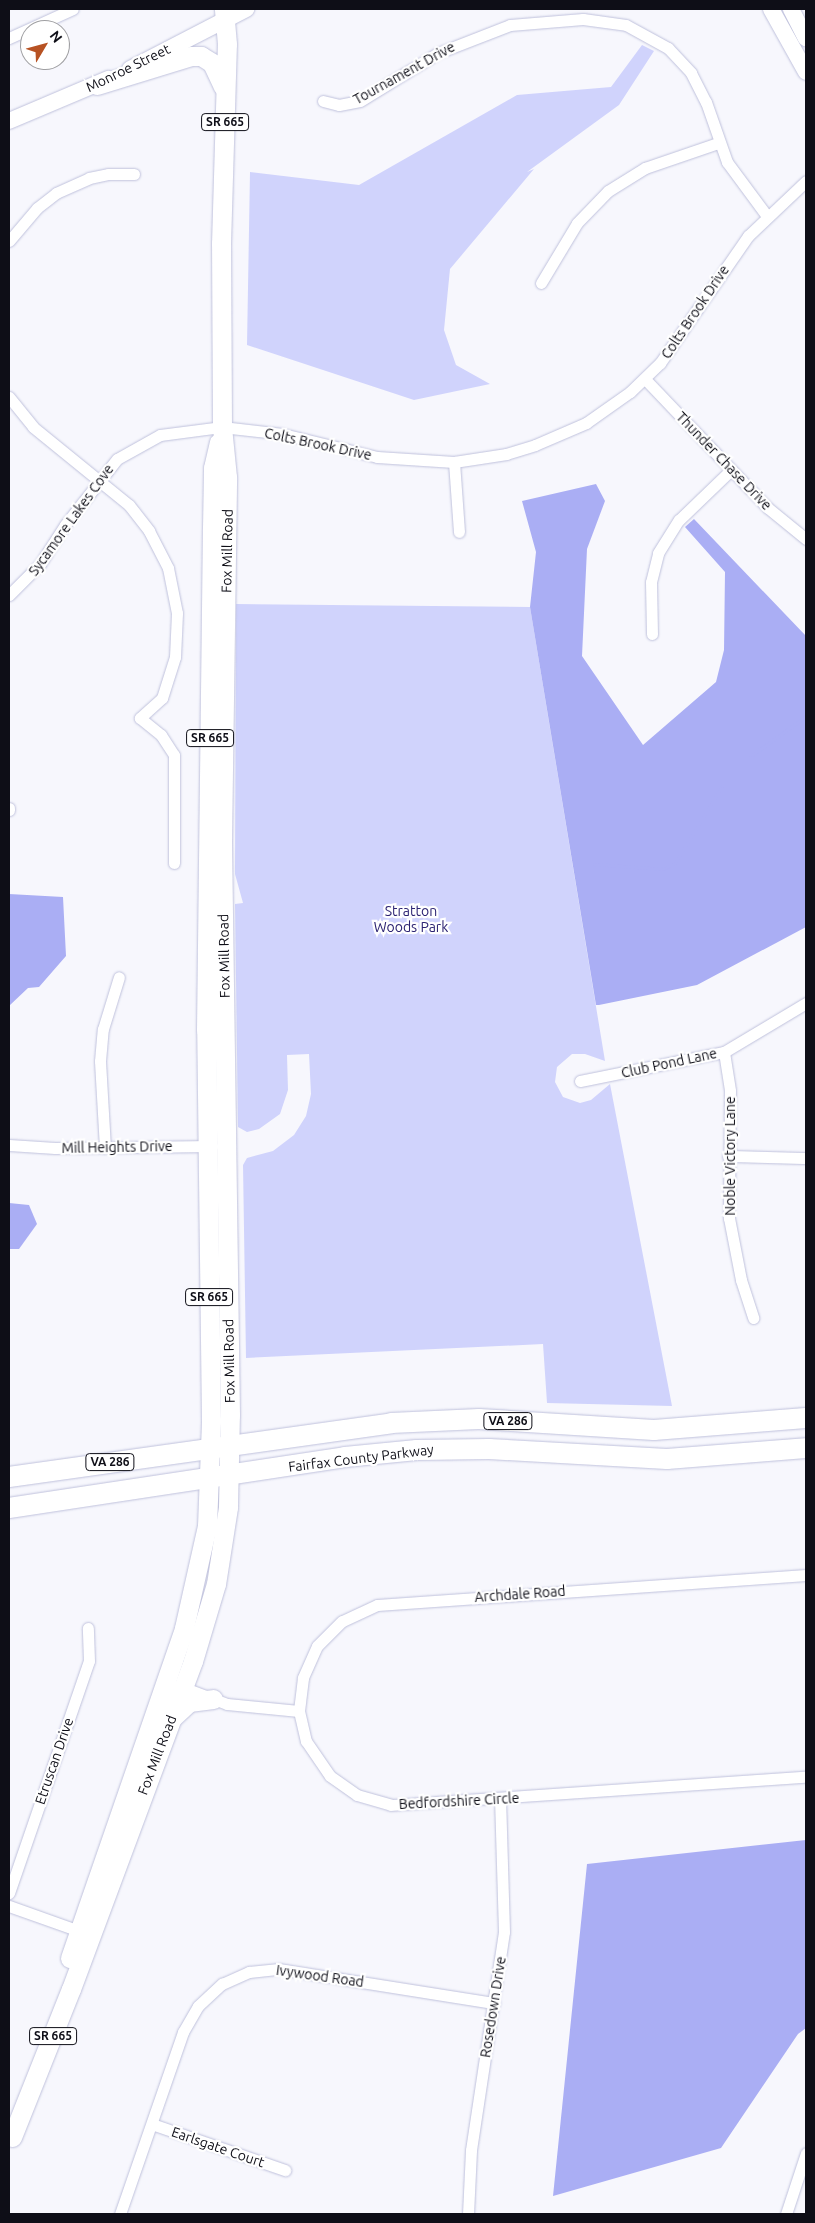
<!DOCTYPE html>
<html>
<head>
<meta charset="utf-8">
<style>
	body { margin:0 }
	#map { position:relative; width:815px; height:2223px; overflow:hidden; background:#f7f7fd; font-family:Ubuntu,sans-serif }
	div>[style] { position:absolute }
	.green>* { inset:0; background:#d0d3fc }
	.forest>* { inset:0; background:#aaaef4 }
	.stream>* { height:3px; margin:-1.5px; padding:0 1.5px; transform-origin:1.5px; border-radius:1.5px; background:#aaaef4 }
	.roads { filter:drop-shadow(0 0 1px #bfc1dc) drop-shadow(0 0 1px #bfc1dc) }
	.minor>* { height:11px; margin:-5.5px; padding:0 5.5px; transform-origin:5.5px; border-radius:5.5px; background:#fff }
	.secondary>* { height:16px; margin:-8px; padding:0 8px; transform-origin:8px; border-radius:8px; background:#fff }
	.primary>* { height:19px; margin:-9.5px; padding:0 9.5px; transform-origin:9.5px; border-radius:9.5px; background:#fff }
	.trunk>* { height:20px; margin:-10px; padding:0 10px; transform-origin:10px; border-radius:10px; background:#fff }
	span { translate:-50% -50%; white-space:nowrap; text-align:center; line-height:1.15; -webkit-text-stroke:4.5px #fff; paint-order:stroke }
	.shield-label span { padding:1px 4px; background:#fff; border:1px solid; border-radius:4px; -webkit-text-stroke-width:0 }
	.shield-label { font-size:12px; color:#0e0e17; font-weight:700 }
	.street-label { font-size:14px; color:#0e0e17 }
	.park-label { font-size:14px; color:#2c2372 }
	.frame { position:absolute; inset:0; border:10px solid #0e0e17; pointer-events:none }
	.north { position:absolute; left:20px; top:20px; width:50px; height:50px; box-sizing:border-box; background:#fff; border:1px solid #9f9fa2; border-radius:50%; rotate:53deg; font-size:14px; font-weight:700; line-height:20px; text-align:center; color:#0e0e17 }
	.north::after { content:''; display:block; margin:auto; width:18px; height:22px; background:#b75223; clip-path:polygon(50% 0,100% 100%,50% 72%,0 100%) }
</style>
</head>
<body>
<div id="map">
	<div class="green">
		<div style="clip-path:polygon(642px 45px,654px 51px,619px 105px,527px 172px,534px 169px,450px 269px,444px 330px,456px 365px,490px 384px,414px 400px,247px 345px,250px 172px,359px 185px,517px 95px,611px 87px)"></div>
		<div style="clip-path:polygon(236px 604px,530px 607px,605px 1061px,585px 1054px,572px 1054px,557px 1067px,555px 1082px,563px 1097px,580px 1103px,591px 1100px,610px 1084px,672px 1406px,547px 1403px,543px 1344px,246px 1358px,243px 1165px,247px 1158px,273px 1151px,294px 1135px,306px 1116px,311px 1094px,309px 1054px,287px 1055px,288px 1090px,280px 1114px,259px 1129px,247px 1132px,238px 1127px,235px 904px,243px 903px,235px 874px)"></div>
	</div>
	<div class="forest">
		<div style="clip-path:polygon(596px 484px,605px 501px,587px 549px,582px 656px,643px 745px,716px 682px,724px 650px,725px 572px,685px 527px,694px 519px,806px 636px,806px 927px,697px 985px,599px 1005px,596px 1005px,530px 607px,536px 552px,522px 501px)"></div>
		<div style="clip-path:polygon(9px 894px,63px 897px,66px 956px,39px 987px,28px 988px,9px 1006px)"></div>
		<div style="clip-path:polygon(9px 1203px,29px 1205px,37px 1224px,19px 1249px,9px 1249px)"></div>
		<div style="clip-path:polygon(806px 1840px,806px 2028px,798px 2034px,721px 2148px,553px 2196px,587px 1864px)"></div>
	</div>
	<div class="stream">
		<div style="left:594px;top:864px;width:69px;rotate:4.1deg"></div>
		<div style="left:663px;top:869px;width:13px;rotate:-27deg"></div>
		<div style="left:675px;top:863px;width:90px;rotate:-58.6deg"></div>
		<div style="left:722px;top:786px;width:43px;rotate:-45.9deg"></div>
		<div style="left:752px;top:755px;width:67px;rotate:-35.8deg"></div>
	</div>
	<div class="roads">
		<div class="minor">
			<div style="left:9px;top:38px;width:70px;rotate:-24.4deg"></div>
			<div style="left:323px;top:101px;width:16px;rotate:14deg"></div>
			<div style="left:339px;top:105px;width:21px;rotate:-11deg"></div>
			<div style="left:360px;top:101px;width:92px;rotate:-31.6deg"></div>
			<div style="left:438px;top:53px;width:77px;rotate:-21.3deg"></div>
			<div style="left:510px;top:25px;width:73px;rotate:-4.7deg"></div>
			<div style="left:583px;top:19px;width:43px;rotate:7.9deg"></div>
			<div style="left:626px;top:25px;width:48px;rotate:28.7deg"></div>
			<div style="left:668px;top:48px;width:34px;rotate:47deg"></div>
			<div style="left:691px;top:73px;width:33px;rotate:63deg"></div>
			<div style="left:706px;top:102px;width:64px;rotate:70.7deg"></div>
			<div style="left:727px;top:162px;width:67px;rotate:53.5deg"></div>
			<div style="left:9px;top:241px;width:43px;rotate:-49.7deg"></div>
			<div style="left:37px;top:208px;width:24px;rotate:-38deg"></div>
			<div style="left:56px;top:193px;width:36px;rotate:-24deg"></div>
			<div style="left:89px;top:178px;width:19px;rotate:-12deg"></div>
			<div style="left:108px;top:174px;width:26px"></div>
			<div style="left:541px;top:283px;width:70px;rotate:-59deg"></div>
			<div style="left:577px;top:223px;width:45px;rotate:-45.9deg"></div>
			<div style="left:608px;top:191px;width:44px;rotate:-31.9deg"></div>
			<div style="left:645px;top:168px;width:77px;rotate:-18.9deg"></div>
			<div style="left:645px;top:379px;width:178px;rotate:46.4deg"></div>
			<div style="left:768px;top:508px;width:49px;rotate:39.2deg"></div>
			<div style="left:9px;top:397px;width:38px;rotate:51deg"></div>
			<div style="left:33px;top:427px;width:124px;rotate:39.1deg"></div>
			<div style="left:129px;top:505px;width:33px;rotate:52deg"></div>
			<div style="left:149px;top:531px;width:42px;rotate:62.8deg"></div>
			<div style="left:168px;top:568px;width:46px;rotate:78.7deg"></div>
			<div style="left:177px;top:613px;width:44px;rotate:92.6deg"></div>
			<div style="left:175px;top:657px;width:43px;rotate:107.6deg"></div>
			<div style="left:162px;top:698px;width:30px;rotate:138deg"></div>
			<div style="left:140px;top:718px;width:27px;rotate:39deg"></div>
			<div style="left:161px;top:735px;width:24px;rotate:57deg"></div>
			<div style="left:174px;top:755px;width:108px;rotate:90deg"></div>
			<div style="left:454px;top:462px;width:70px;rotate:85.9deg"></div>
			<div style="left:9px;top:595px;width:44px;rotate:-45deg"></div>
			<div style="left:40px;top:564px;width:46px;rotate:-57.3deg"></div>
			<div style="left:65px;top:525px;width:84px;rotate:-51.8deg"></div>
			<div style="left:117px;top:459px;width:49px;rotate:-29.2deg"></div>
			<div style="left:160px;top:435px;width:63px;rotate:-7.4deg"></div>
			<div style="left:222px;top:427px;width:61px;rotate:6.5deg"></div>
			<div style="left:283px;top:434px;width:97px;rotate:13.7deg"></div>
			<div style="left:377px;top:457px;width:77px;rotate:3.7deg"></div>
			<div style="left:454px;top:462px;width:53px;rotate:-8.7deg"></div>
			<div style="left:506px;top:454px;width:30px;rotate:-17deg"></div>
			<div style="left:535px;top:445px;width:56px;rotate:-23.3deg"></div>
			<div style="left:586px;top:423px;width:54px;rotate:-35.2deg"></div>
			<div style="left:630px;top:392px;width:42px;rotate:-44deg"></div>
			<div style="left:660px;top:363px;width:155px;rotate:-55.3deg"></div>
			<div style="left:748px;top:236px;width:80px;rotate:-43.5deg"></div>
			<div style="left:652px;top:634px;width:52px;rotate:-91.1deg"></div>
			<div style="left:651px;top:582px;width:30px;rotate:-76deg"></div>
			<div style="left:658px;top:553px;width:39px;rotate:-58deg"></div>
			<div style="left:679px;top:520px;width:72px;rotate:-43.9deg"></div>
			<div style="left:9px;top:808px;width:2px;rotate:90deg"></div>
			<div style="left:724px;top:1052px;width:39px;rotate:81deg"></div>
			<div style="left:730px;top:1091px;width:127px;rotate:90.5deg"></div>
			<div style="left:729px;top:1218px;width:63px;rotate:79deg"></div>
			<div style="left:741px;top:1280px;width:40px;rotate:72deg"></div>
			<div style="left:580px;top:1081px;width:147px;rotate:-11.4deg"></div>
			<div style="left:724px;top:1052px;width:96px;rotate:-30.9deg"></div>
			<div style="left:9px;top:1145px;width:46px;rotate:3.7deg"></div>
			<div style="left:55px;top:1148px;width:157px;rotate:-0.7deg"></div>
			<div style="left:105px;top:1148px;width:87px;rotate:-93.3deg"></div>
			<div style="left:100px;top:1061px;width:32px;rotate:-85deg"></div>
			<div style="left:103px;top:1029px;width:54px;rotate:-72.9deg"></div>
			<div style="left:728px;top:1156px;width:78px;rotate:1.5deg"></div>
			<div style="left:806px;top:1575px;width:430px;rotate:176deg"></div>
			<div style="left:377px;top:1605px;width:38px;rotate:155deg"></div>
			<div style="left:342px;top:1621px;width:35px;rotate:135deg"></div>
			<div style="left:317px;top:1646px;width:35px;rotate:114deg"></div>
			<div style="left:303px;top:1678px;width:33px;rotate:97deg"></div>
			<div style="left:299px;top:1711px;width:31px;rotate:77deg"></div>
			<div style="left:306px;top:1741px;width:42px;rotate:55.6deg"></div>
			<div style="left:330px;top:1776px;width:33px;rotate:35deg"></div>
			<div style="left:357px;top:1795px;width:35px;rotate:16deg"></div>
			<div style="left:391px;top:1805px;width:416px;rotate:-3.9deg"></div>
			<div style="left:179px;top:1686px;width:51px;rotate:20.6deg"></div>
			<div style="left:227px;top:1704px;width:72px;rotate:5.6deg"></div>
			<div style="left:9px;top:1893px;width:245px;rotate:-71deg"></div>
			<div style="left:89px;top:1661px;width:33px;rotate:-92deg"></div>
			<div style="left:9px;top:1906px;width:81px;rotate:19.6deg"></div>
			<div style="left:152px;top:2124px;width:141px;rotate:19.1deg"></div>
			<div style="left:120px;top:2214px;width:193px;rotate:-70.9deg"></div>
			<div style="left:183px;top:2032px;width:30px;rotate:-60deg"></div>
			<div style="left:198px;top:2006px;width:33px;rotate:-43deg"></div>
			<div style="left:222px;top:1984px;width:30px;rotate:-24deg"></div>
			<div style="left:249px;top:1972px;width:30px;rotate:-6deg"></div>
			<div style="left:279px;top:1969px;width:218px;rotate:9deg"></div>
			<div style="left:468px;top:2214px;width:64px;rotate:-87.3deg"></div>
			<div style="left:471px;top:2150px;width:220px;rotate:-81.4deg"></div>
			<div style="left:504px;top:1932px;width:133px;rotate:-91.7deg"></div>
			<div style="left:786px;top:2214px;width:64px;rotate:-71.8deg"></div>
		</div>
		<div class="secondary">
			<div style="left:771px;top:9px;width:72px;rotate:60.9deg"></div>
			<div style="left:791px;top:9px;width:33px;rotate:63deg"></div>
			<div style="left:130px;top:69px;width:131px;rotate:-27.3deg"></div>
			<div style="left:9px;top:121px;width:108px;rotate:-23deg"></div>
		</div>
		<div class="primary">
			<div style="left:97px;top:85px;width:98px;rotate:-17.1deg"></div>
			<div style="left:191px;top:56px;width:10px"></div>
			<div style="left:201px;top:56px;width:13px;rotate:32deg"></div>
			<div style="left:212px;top:63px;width:26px;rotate:65deg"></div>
			<div style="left:173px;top:1717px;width:22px;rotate:-43deg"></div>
			<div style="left:189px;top:1702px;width:24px;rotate:-7deg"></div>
			<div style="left:70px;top:1958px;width:349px;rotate:-70.9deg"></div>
			<div style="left:184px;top:1628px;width:105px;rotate:-77.3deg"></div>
			<div style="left:207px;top:1526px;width:105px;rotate:-87.8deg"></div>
			<div style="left:211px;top:1421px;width:391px;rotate:-90.7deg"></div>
			<div style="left:206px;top:1030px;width:502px;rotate:-89.32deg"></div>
			<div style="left:212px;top:528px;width:60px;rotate:-89deg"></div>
			<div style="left:213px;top:468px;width:26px;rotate:-77deg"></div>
			<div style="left:12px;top:2137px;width:159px;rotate:-68.3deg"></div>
			<div style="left:71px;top:1989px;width:350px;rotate:-69.6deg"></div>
			<div style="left:193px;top:1661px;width:80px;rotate:-73.4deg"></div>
			<div style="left:216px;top:1584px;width:78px;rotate:-81.1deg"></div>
			<div style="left:228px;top:1507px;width:92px;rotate:-88.8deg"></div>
			<div style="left:230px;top:1415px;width:573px;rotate:-90.8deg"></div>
			<div style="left:222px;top:842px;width:365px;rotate:-89.2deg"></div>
			<div style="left:227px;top:477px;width:50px;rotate:-95.7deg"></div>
			<div style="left:222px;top:427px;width:183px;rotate:-90.3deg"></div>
			<div style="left:221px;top:244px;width:200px;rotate:-88.3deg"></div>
			<div style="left:227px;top:44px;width:35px;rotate:-95deg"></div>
		</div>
		<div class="trunk">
			<div style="left:9px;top:1477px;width:386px;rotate:-8deg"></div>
			<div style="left:391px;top:1423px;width:88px;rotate:-2.6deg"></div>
			<div style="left:479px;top:1419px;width:175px;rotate:3.6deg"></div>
			<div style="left:654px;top:1430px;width:152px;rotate:-4.5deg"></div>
			<div style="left:9px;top:1508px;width:340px;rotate:-8.6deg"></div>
			<div style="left:345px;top:1457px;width:72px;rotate:-5.6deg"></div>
			<div style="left:417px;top:1450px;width:72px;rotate:-0.8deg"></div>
			<div style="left:489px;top:1449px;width:178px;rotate:3.2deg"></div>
			<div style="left:667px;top:1459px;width:139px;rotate:-4.5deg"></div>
		</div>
	</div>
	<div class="shield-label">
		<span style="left:225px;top:122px">SR 665</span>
		<span style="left:210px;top:738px">SR 665</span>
		<span style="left:209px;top:1297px">SR 665</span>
		<span style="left:508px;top:1421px">VA 286</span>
		<span style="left:110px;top:1462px">VA 286</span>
		<span style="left:53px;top:2036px">SR 665</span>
	</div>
	<div class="street-label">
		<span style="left:128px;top:68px;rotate:-26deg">Monroe Street</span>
		<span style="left:404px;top:73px;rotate:-29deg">Tournament Drive</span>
		<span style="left:695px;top:312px;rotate:-56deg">Colts Brook Drive</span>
		<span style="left:318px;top:444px;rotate:12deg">Colts Brook Drive</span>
		<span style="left:724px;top:461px;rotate:46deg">Thunder Chase Drive</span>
		<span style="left:71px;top:520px;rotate:-54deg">Sycamore Lakes Cove</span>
		<span style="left:227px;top:551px;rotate:-89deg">Fox Mill Road</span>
		<span style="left:224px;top:956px;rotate:-91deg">Fox Mill Road</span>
		<span style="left:669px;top:1063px;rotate:-12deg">Club Pond Lane</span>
		<span style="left:117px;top:1147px;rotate:-1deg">Mill Heights Drive</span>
		<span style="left:730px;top:1156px;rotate:-90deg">Noble Victory Lane</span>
		<span style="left:229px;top:1361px;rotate:-91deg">Fox Mill Road</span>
		<span style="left:361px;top:1458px;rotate:-7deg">Fairfax County Parkway</span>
		<span style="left:520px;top:1594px;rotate:-4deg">Archdale Road</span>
		<span style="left:157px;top:1755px;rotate:-69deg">Fox Mill Road</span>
		<span style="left:54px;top:1761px;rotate:-71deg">Etruscan Drive</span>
		<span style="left:459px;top:1801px;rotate:-3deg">Bedfordshire Circle</span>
		<span style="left:320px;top:1976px;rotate:8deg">Ivywood Road</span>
		<span style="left:493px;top:2007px;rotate:-81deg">Rosedown Drive</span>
		<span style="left:218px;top:2147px;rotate:19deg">Earlsgate Court</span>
	</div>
	<div class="park-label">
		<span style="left:411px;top:919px">Stratton<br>Woods Park</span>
	</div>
	<div class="frame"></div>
	<div class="north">N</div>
</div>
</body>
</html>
